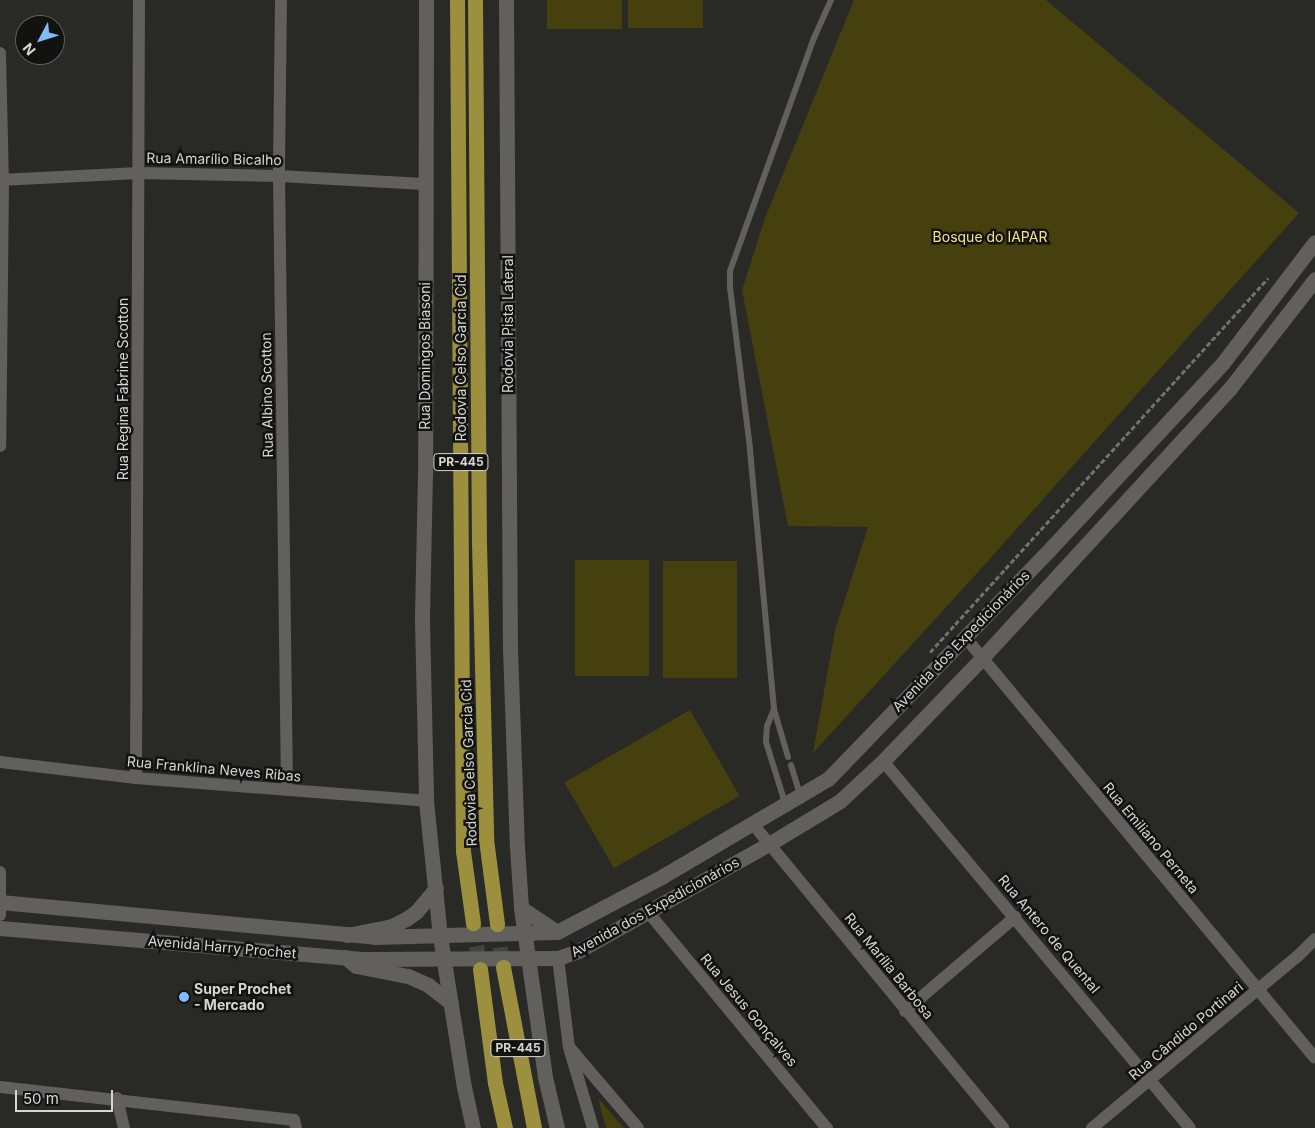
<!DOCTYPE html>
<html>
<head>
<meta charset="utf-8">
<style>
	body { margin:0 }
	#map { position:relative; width:1315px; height:1128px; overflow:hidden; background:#292926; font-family:Inter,sans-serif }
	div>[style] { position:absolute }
	.green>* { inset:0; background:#463f0e; transform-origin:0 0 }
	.motorway-tunnel>* { height:15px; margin-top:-7.5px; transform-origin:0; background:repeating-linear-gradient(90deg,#434340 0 15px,transparent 0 23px) }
	.path>* { height:2.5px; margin-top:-1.25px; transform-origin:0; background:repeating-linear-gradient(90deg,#71716e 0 5px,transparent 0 7.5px) }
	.service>* { height:6px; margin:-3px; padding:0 3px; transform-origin:3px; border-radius:3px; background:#61605d }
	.minor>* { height:12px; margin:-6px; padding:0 6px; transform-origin:6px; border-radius:6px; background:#61605d }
	.tertiary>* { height:15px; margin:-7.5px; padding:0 7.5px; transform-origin:7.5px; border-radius:7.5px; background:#61605d }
	.secondary>* { height:15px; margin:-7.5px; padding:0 7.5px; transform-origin:7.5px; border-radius:7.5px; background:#61605d }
	.motorway>* { height:15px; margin:-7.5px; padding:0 7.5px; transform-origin:7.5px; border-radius:7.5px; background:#9c8f3d }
	.dots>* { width:14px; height:14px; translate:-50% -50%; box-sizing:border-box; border:2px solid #121210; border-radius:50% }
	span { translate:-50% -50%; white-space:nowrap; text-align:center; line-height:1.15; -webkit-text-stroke:5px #121210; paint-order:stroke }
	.shield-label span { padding:1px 4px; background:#121210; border:1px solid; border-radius:4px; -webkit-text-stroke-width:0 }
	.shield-label { font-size:12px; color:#d6d6d3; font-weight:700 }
	.street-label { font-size:14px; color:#d6d6d3 }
	.park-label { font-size:14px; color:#f3e588 }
	.poi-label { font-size:14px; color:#d6d6d3; font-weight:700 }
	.left { translate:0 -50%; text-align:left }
	.north { position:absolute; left:15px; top:15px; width:50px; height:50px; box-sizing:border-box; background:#121210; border:1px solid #60605e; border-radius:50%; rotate:230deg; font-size:14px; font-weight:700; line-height:20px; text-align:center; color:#d6d6d3 }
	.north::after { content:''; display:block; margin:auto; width:18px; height:22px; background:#81bcfa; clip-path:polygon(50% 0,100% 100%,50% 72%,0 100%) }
	.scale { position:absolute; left:15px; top:1090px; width:98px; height:22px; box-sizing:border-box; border:2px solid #d6d6d3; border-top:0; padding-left:6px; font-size:15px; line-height:18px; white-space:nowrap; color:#d6d6d3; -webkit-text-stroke:4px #121210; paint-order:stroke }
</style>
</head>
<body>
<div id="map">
	<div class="green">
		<div style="left:547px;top:0;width:75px;height:29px"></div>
		<div style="left:628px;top:0;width:75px;height:28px"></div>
		<div style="clip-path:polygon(854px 0,1046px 0,1299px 213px,970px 581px,813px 753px,835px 630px,868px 527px,788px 526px,742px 290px,765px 218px)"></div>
		<div style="left:575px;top:560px;width:74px;height:116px"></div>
		<div style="left:663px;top:561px;width:74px;height:117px"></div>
		<div style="left:690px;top:710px;width:99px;height:145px;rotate:60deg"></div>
		<div style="clip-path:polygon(598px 1098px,624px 1128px,606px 1128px)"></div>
	</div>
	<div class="motorway-tunnel">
		<div style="left:473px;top:923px;width:47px;rotate:81.3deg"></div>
		<div style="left:497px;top:924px;width:43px;rotate:82.1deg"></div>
	</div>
	<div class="path">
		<div style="left:930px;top:652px;width:504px;rotate:-47.89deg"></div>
	</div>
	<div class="service">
		<div style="left:774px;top:709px;width:18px;rotate:112deg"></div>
		<div style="left:767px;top:726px;width:16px;rotate:94deg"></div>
		<div style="left:766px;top:742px;width:64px;rotate:72.7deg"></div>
		<div style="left:788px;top:757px;width:50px;rotate:-106.3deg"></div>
		<div style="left:774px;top:709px;width:262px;rotate:-95.3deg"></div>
		<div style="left:750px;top:448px;width:161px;rotate:-97.1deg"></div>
		<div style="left:730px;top:288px;width:17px;rotate:-90deg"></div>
		<div style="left:730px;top:271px;width:248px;rotate:-70.2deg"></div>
		<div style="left:814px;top:38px;width:42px;rotate:-65.9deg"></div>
		<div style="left:791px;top:765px;width:31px;rotate:73deg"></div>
	</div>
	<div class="minor">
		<div style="left:281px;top:0;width:176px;rotate:90.7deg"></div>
		<div style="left:279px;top:176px;width:614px;rotate:89.25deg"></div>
		<div style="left:0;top:53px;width:128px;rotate:88.7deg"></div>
		<div style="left:3px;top:181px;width:265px;rotate:90.6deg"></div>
		<div style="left:0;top:180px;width:139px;rotate:-2.9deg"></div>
		<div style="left:139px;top:173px;width:140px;rotate:1.2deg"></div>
		<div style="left:279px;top:176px;width:145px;rotate:3.2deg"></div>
		<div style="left:965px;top:637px;width:547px;rotate:50.26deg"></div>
		<div style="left:883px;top:761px;width:478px;rotate:50.1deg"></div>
		<div style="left:0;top:762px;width:137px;rotate:6.7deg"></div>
		<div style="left:136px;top:778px;width:291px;rotate:4.5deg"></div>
		<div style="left:136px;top:778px;width:778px;rotate:-89.78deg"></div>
		<div style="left:752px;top:823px;width:395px;rotate:50.5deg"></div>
		<div style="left:0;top:872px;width:43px;rotate:90deg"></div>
		<div style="left:648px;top:912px;width:281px;rotate:50.4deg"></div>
		<div style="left:558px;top:958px;width:90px;rotate:83deg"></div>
		<div style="left:569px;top:1047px;width:106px;rotate:49.6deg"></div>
		<div style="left:905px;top:1011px;width:145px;rotate:-40.5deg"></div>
		<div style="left:570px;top:1051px;width:80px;rotate:73.4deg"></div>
		<div style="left:0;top:1087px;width:296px;rotate:6.4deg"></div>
		<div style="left:294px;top:1120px;width:8px;rotate:76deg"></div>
		<div style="left:117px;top:1098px;width:31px;rotate:77deg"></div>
		<div style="left:1092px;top:1128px;width:268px;rotate:-39.9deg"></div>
		<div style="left:1298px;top:956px;width:24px;rotate:-45deg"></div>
	</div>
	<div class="tertiary">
		<div style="left:0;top:902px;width:377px;rotate:5.3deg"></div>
		<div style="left:375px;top:937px;width:182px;rotate:-1.6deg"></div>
		<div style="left:557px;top:932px;width:120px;rotate:-27.8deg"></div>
		<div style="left:663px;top:876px;width:191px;rotate:-30.5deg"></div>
		<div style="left:828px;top:779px;width:321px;rotate:-46deg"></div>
		<div style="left:1051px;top:548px;width:251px;rotate:-47.1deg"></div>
		<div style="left:1222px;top:364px;width:153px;rotate:-52.7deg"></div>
		<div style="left:0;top:928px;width:361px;rotate:4.9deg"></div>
		<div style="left:360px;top:959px;width:198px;rotate:-0.3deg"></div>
		<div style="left:558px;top:958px;width:21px;rotate:-19deg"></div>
		<div style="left:578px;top:951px;width:219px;rotate:-29.3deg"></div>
		<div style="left:769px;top:844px;width:83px;rotate:-31.2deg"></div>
		<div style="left:840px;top:801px;width:59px;rotate:-42.9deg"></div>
		<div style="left:883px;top:761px;width:143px;rotate:-46.1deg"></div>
		<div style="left:982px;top:658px;width:368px;rotate:-47.4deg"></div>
		<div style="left:1231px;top:387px;width:137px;rotate:-52.1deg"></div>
	</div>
	<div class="secondary">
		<div style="left:426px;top:0;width:473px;rotate:90.1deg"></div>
		<div style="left:425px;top:473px;width:147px;rotate:91.2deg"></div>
		<div style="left:422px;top:620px;width:181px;rotate:88.7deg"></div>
		<div style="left:426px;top:801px;width:136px;rotate:84.1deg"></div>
		<div style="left:440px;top:936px;width:153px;rotate:81deg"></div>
		<div style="left:464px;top:1087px;width:42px;rotate:77.6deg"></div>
		<div style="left:506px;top:0;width:648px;rotate:89.65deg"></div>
		<div style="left:510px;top:648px;width:199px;rotate:88deg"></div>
		<div style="left:517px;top:847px;width:61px;rotate:86.2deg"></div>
		<div style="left:521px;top:908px;width:171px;rotate:81.9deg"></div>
		<div style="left:545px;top:1077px;width:52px;rotate:76.8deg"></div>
		<div style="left:521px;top:908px;width:43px;rotate:33.7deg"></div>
		<div style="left:347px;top:935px;width:46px;rotate:-11.3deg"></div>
		<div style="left:392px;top:926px;width:16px;rotate:-27deg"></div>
		<div style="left:406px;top:919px;width:12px;rotate:-35deg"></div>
		<div style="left:416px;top:912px;width:31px;rotate:-50deg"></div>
		<div style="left:345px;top:957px;width:14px;rotate:39deg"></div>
		<div style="left:356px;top:966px;width:53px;rotate:10.9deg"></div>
		<div style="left:408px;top:976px;width:22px;rotate:24deg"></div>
		<div style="left:428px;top:985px;width:29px;rotate:38deg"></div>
	</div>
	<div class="motorway">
		<div style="left:457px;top:0;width:851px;rotate:89.6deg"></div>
		<div style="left:463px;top:851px;width:73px;rotate:82.1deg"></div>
		<div style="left:475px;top:0;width:543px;rotate:89.58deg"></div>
		<div style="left:479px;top:543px;width:296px;rotate:88.6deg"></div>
		<div style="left:486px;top:839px;width:86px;rotate:82.6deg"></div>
		<div style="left:503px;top:967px;width:164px;rotate:79.1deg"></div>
		<div style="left:480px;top:969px;width:115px;rotate:82.5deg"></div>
		<div style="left:495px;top:1083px;width:46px;rotate:77.5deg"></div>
	</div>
	<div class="dots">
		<div style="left:184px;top:997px;background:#81bcfa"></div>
	</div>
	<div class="shield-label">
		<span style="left:461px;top:462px">PR-445</span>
		<span style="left:518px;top:1048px">PR-445</span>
	</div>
	<div class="street-label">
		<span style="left:214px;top:159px;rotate:1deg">Rua Amarílio Bicalho</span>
		<span style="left:508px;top:324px;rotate:-90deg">Rodovia Pista Lateral</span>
		<span style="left:425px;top:356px;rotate:-90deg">Rua Domingos Biasoni</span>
		<span style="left:461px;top:358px;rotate:-90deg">Rodovia Celso Garcia Cid</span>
		<span style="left:123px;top:389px;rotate:-90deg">Rua Regina Fabrine Scotton</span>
		<span style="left:267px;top:395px;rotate:-91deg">Rua Albino Scotton</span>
		<span style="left:961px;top:641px;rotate:-46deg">Avenida dos Expedicionários</span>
		<span style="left:469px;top:763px;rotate:-92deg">Rodovia Celso Garcia Cid</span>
		<span style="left:214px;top:769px;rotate:5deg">Rua Franklina Neves Ribas</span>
		<span style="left:1151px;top:838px;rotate:50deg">Rua Emiliano Perneta</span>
		<span style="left:655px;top:907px;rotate:-29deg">Avenida dos Expedicionários</span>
		<span style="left:1049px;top:934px;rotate:50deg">Rua Antero de Quental</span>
		<span style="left:222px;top:947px;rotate:5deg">Avenida Harry Prochet</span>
		<span style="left:889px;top:966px;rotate:51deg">Rua Marília Barbosa</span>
		<span style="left:749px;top:1010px;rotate:50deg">Rua Jesus Gonçalves</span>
		<span style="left:1186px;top:1031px;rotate:-40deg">Rua Cândido Portinari</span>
	</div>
	<div class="park-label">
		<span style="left:990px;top:237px">Bosque do IAPAR</span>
	</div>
	<div class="poi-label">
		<span class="left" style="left:194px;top:997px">Super Prochet<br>- Mercado</span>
	</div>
	<div class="north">N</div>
	<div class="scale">50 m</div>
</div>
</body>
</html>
